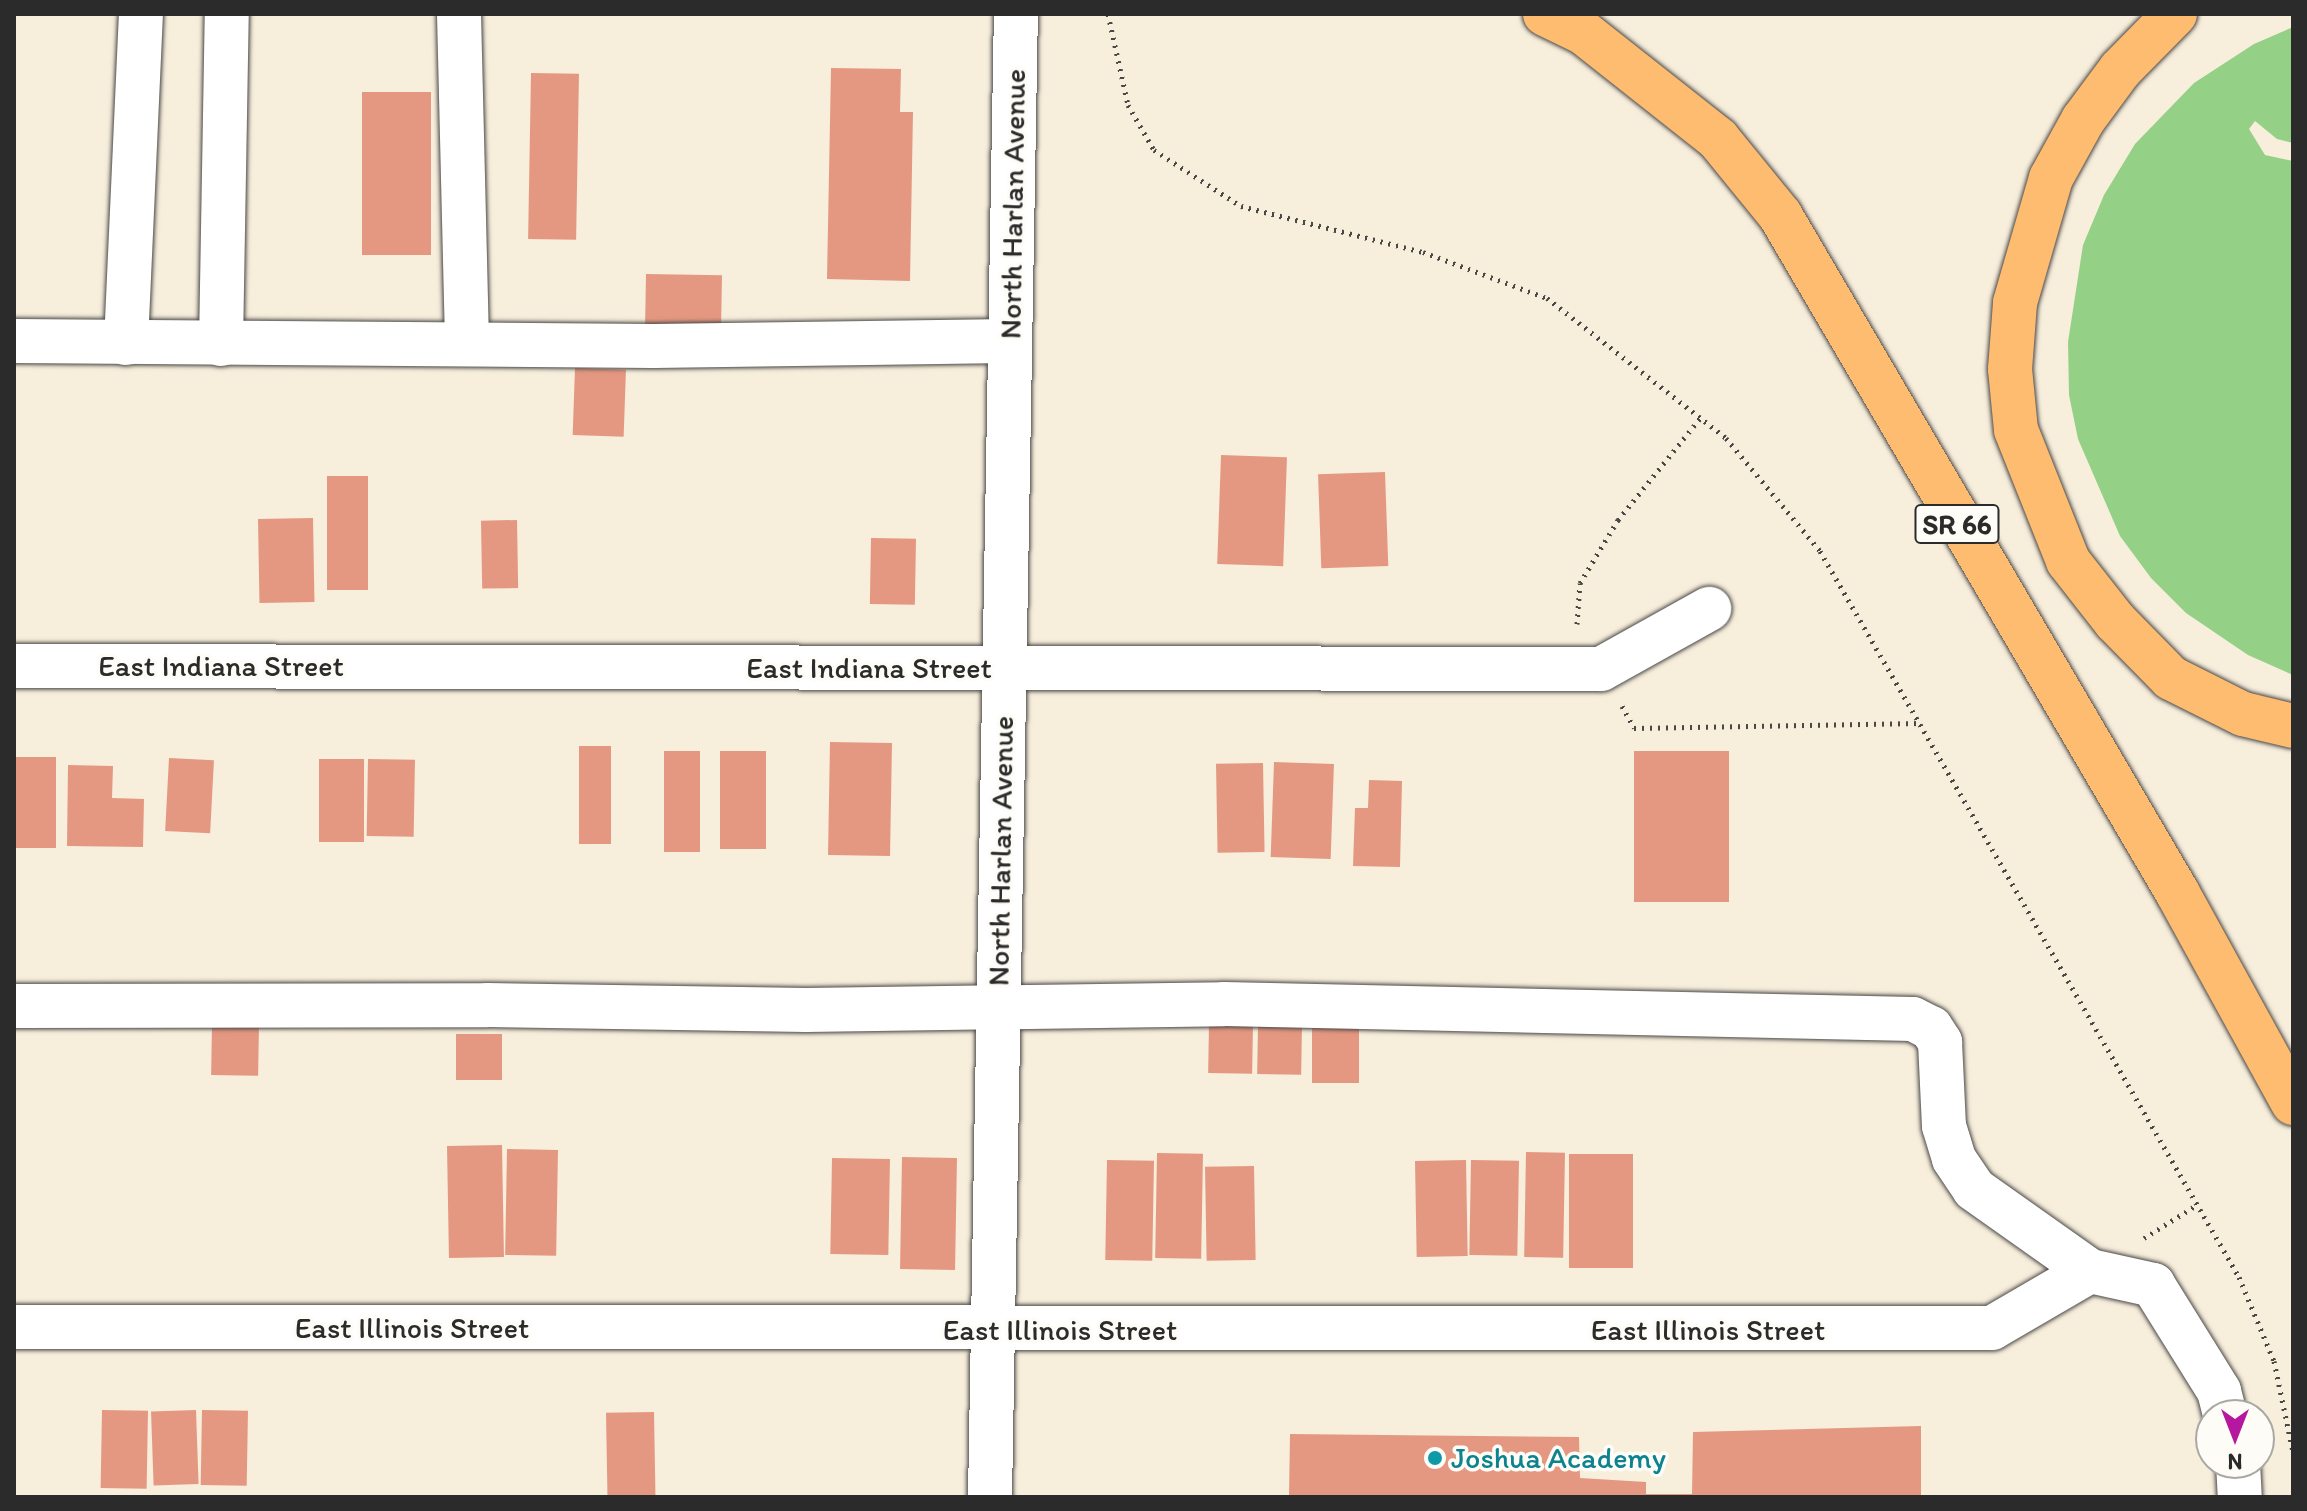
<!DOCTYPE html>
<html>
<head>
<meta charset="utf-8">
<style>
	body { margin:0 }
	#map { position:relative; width:2307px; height:1511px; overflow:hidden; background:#f7eedc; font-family:Itim,sans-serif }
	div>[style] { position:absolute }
	.green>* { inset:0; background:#94d186 }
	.building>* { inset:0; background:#e59881; transform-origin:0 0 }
	.path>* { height:5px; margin-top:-2.5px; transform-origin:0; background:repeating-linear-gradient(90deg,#4a4846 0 2px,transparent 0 8px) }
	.roads { filter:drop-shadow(0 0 2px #4a4846) drop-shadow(0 0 2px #4a4846) }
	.minor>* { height:44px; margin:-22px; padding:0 22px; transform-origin:22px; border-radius:22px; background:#fff }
	.highway>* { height:44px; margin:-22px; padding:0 22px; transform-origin:22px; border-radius:22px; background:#fdbc6f }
	.dots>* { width:22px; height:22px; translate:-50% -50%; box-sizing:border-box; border:4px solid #fdfcf7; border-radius:50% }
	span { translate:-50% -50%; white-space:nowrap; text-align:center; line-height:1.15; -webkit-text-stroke:7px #fdfcf7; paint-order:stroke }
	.shield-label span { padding:2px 6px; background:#fdfcf7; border:2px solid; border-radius:6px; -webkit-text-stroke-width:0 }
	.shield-label { font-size:28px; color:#2b2b2b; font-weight:700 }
	.street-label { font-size:30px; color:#2b2b2b }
	.culture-label { font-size:30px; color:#0d838f }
	.left { translate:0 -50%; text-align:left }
	.frame { position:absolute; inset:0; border:16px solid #2b2b2b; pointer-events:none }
	.north { position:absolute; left:2195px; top:1399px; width:80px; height:80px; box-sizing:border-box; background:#fdfcf7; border:2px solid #a9a8a5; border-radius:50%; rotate:180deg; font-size:22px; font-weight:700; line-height:32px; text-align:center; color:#2b2b2b }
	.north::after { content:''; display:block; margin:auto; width:28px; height:36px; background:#b5179e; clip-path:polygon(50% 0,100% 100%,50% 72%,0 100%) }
</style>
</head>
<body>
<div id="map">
	<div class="green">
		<div style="clip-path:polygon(2293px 27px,2293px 143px,2277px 139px,2255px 121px,2249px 129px,2265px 155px,2293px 161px,2293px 675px,2248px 655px,2186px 613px,2151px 578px,2120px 536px,2078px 439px,2069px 395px,2068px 342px,2083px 245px,2104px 195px,2135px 144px,2194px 83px,2254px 44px)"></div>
	</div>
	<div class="building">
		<div style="clip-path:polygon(831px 68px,901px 69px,900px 112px,913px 112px,910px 281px,827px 279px)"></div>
		<div style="left:531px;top:73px;width:48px;height:166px;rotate:1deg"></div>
		<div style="left:362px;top:92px;width:69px;height:163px"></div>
		<div style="left:646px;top:274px;width:76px;height:51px;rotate:1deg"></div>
		<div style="left:575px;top:368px;width:51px;height:67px;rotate:2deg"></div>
		<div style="left:1221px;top:455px;width:66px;height:109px;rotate:2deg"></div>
		<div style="left:1385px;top:472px;width:94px;height:67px;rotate:88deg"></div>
		<div style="left:327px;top:476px;width:41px;height:114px"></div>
		<div style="left:313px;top:518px;width:84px;height:55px;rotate:89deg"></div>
		<div style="left:517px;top:520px;width:68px;height:36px;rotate:89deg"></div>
		<div style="left:871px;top:538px;width:45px;height:66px;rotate:1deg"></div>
		<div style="left:830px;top:742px;width:62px;height:113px;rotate:1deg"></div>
		<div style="left:579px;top:746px;width:32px;height:98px"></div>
		<div style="left:664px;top:751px;width:36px;height:101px"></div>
		<div style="left:720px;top:751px;width:46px;height:98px"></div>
		<div style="left:1634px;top:751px;width:95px;height:151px"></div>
		<div style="left:14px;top:757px;width:42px;height:91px"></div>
		<div style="left:169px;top:758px;width:45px;height:73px;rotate:3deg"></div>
		<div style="left:319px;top:759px;width:45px;height:83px"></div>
		<div style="left:368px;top:759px;width:47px;height:77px;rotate:1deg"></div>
		<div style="left:1274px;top:762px;width:60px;height:95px;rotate:2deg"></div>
		<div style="left:1263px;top:763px;width:89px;height:47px;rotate:89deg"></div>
		<div style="clip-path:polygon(68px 765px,113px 766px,112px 798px,144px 799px,143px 847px,67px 846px)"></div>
		<div style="clip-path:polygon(1369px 780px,1402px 781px,1400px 867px,1353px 866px,1355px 808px,1368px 808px)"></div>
		<div style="left:212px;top:1024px;width:47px;height:51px;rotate:1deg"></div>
		<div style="left:1209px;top:1024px;width:44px;height:49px;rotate:1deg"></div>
		<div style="left:1258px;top:1025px;width:44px;height:49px;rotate:1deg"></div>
		<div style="left:1312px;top:1026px;width:47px;height:57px"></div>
		<div style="left:456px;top:1034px;width:46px;height:46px"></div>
		<div style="left:502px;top:1145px;width:112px;height:55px;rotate:89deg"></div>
		<div style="left:507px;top:1149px;width:51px;height:106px;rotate:1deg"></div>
		<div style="left:1526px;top:1152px;width:39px;height:105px;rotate:1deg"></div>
		<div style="left:1157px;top:1153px;width:46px;height:105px;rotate:1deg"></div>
		<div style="left:1569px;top:1154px;width:64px;height:114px"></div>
		<div style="left:902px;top:1157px;width:55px;height:112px;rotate:1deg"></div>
		<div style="left:832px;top:1158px;width:58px;height:96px;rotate:1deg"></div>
		<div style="left:1107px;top:1160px;width:47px;height:100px;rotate:1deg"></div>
		<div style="left:1466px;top:1160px;width:96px;height:51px;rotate:89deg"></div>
		<div style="left:1471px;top:1160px;width:48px;height:95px;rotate:1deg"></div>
		<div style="left:1254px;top:1166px;width:94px;height:49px;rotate:89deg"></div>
		<div style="left:102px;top:1410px;width:46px;height:78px;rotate:1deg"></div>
		<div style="left:196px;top:1410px;width:74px;height:45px;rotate:88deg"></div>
		<div style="left:202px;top:1410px;width:46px;height:75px;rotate:1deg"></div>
		<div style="left:654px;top:1412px;width:85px;height:48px;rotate:89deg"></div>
		<div style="clip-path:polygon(1921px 1426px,1921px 1497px,1289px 1497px,1290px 1434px,1579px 1437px,1580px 1478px,1646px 1482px,1646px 1494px,1692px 1494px,1693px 1432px)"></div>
	</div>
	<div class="path">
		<div style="left:1108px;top:14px;width:93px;rotate:77.6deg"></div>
		<div style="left:1128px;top:105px;width:52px;rotate:60deg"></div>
		<div style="left:1154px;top:150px;width:103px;rotate:32.8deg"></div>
		<div style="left:1241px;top:206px;width:188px;rotate:14.2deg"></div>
		<div style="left:1423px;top:252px;width:132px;rotate:20.4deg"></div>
		<div style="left:1547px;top:298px;width:227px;rotate:38deg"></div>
		<div style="left:1726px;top:438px;width:147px;rotate:50.2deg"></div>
		<div style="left:1820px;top:551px;width:838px;rotate:60.01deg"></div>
		<div style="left:2239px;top:1277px;width:91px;rotate:67.4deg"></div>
		<div style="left:2274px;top:1361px;width:93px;rotate:78.2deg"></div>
		<div style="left:1577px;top:624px;width:41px;rotate:-85.8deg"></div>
		<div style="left:1580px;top:583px;width:74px;rotate:-58.9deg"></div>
		<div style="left:1618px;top:520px;width:132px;rotate:-51.1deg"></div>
		<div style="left:1622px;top:706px;width:25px;rotate:61deg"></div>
		<div style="left:1634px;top:728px;width:287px;rotate:-1deg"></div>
		<div style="left:2144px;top:1238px;width:62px;rotate:-31.9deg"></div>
	</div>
	<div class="roads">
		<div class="minor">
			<div style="left:459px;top:14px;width:330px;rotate:88.6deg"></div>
			<div style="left:14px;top:341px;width:640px;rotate:0.45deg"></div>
			<div style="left:654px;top:346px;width:356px;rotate:-0.8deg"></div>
			<div style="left:126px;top:343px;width:329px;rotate:-87.4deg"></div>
			<div style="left:221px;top:344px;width:330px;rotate:-89deg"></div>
			<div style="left:14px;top:666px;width:1587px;rotate:0.11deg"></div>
			<div style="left:1601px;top:669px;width:124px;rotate:-29.1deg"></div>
			<div style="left:14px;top:1006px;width:473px;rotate:-0.1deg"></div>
			<div style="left:487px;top:1005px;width:319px;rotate:0.9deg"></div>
			<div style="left:806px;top:1010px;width:418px;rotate:-0.8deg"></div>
			<div style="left:1224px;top:1004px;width:689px;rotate:1.25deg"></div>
			<div style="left:1913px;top:1019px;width:20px;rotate:27deg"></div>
			<div style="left:1931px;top:1028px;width:17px;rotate:57deg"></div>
			<div style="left:1940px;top:1042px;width:84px;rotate:87.3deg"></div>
			<div style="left:1944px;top:1126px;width:34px;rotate:73deg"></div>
			<div style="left:1954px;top:1159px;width:36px;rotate:56deg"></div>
			<div style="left:1974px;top:1189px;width:142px;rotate:35.3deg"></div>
			<div style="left:2090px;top:1271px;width:65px;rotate:12.5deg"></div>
			<div style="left:2153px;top:1285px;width:125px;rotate:58.1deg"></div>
			<div style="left:2219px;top:1391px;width:25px;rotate:76deg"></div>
			<div style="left:14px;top:1327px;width:1978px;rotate:0.03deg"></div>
			<div style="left:1992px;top:1328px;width:113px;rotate:-30.2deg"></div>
			<div style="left:2238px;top:1463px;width:34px;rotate:87deg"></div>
			<div style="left:990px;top:1497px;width:1483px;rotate:-89deg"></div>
		</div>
		<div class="highway">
			<div style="left:1545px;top:14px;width:43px;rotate:26deg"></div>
			<div style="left:1584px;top:33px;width:171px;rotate:38.3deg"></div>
			<div style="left:1718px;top:139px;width:98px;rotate:50.8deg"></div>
			<div style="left:1780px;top:215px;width:785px;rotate:59.61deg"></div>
			<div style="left:2177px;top:892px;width:241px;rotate:61.2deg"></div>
			<div style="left:2175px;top:14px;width:78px;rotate:134.5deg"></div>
			<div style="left:2120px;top:70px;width:62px;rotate:126.5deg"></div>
			<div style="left:2083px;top:120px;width:66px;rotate:118.9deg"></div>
			<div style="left:2051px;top:178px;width:130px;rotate:106.1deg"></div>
			<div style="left:2015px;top:303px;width:66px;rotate:94.3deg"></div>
			<div style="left:2010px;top:369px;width:61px;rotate:84.4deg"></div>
			<div style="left:2016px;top:430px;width:141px;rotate:68.3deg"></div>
			<div style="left:2068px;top:561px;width:76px;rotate:51.9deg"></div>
			<div style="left:2115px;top:621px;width:80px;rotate:45.5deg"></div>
			<div style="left:2171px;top:678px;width:80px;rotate:26.6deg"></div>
			<div style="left:2243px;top:714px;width:51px;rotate:13.5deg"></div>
		</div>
	</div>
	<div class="dots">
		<div style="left:1435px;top:1458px;background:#0f9aa8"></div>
	</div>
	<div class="shield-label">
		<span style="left:1957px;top:524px">SR 66</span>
	</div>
	<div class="street-label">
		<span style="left:1013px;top:204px;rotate:-89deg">North Harlan Avenue</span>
		<span style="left:221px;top:666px">East Indiana Street</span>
		<span style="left:869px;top:668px">East Indiana Street</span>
		<span style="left:1001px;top:851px;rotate:-89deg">North Harlan Avenue</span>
		<span style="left:412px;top:1328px">East Illinois Street</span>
		<span style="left:1060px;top:1330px">East Illinois Street</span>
		<span style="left:1708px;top:1330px">East Illinois Street</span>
	</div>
	<div class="culture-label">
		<span class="left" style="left:1451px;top:1458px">Joshua Academy</span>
	</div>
	<div class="frame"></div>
	<div class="north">N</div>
</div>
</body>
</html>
